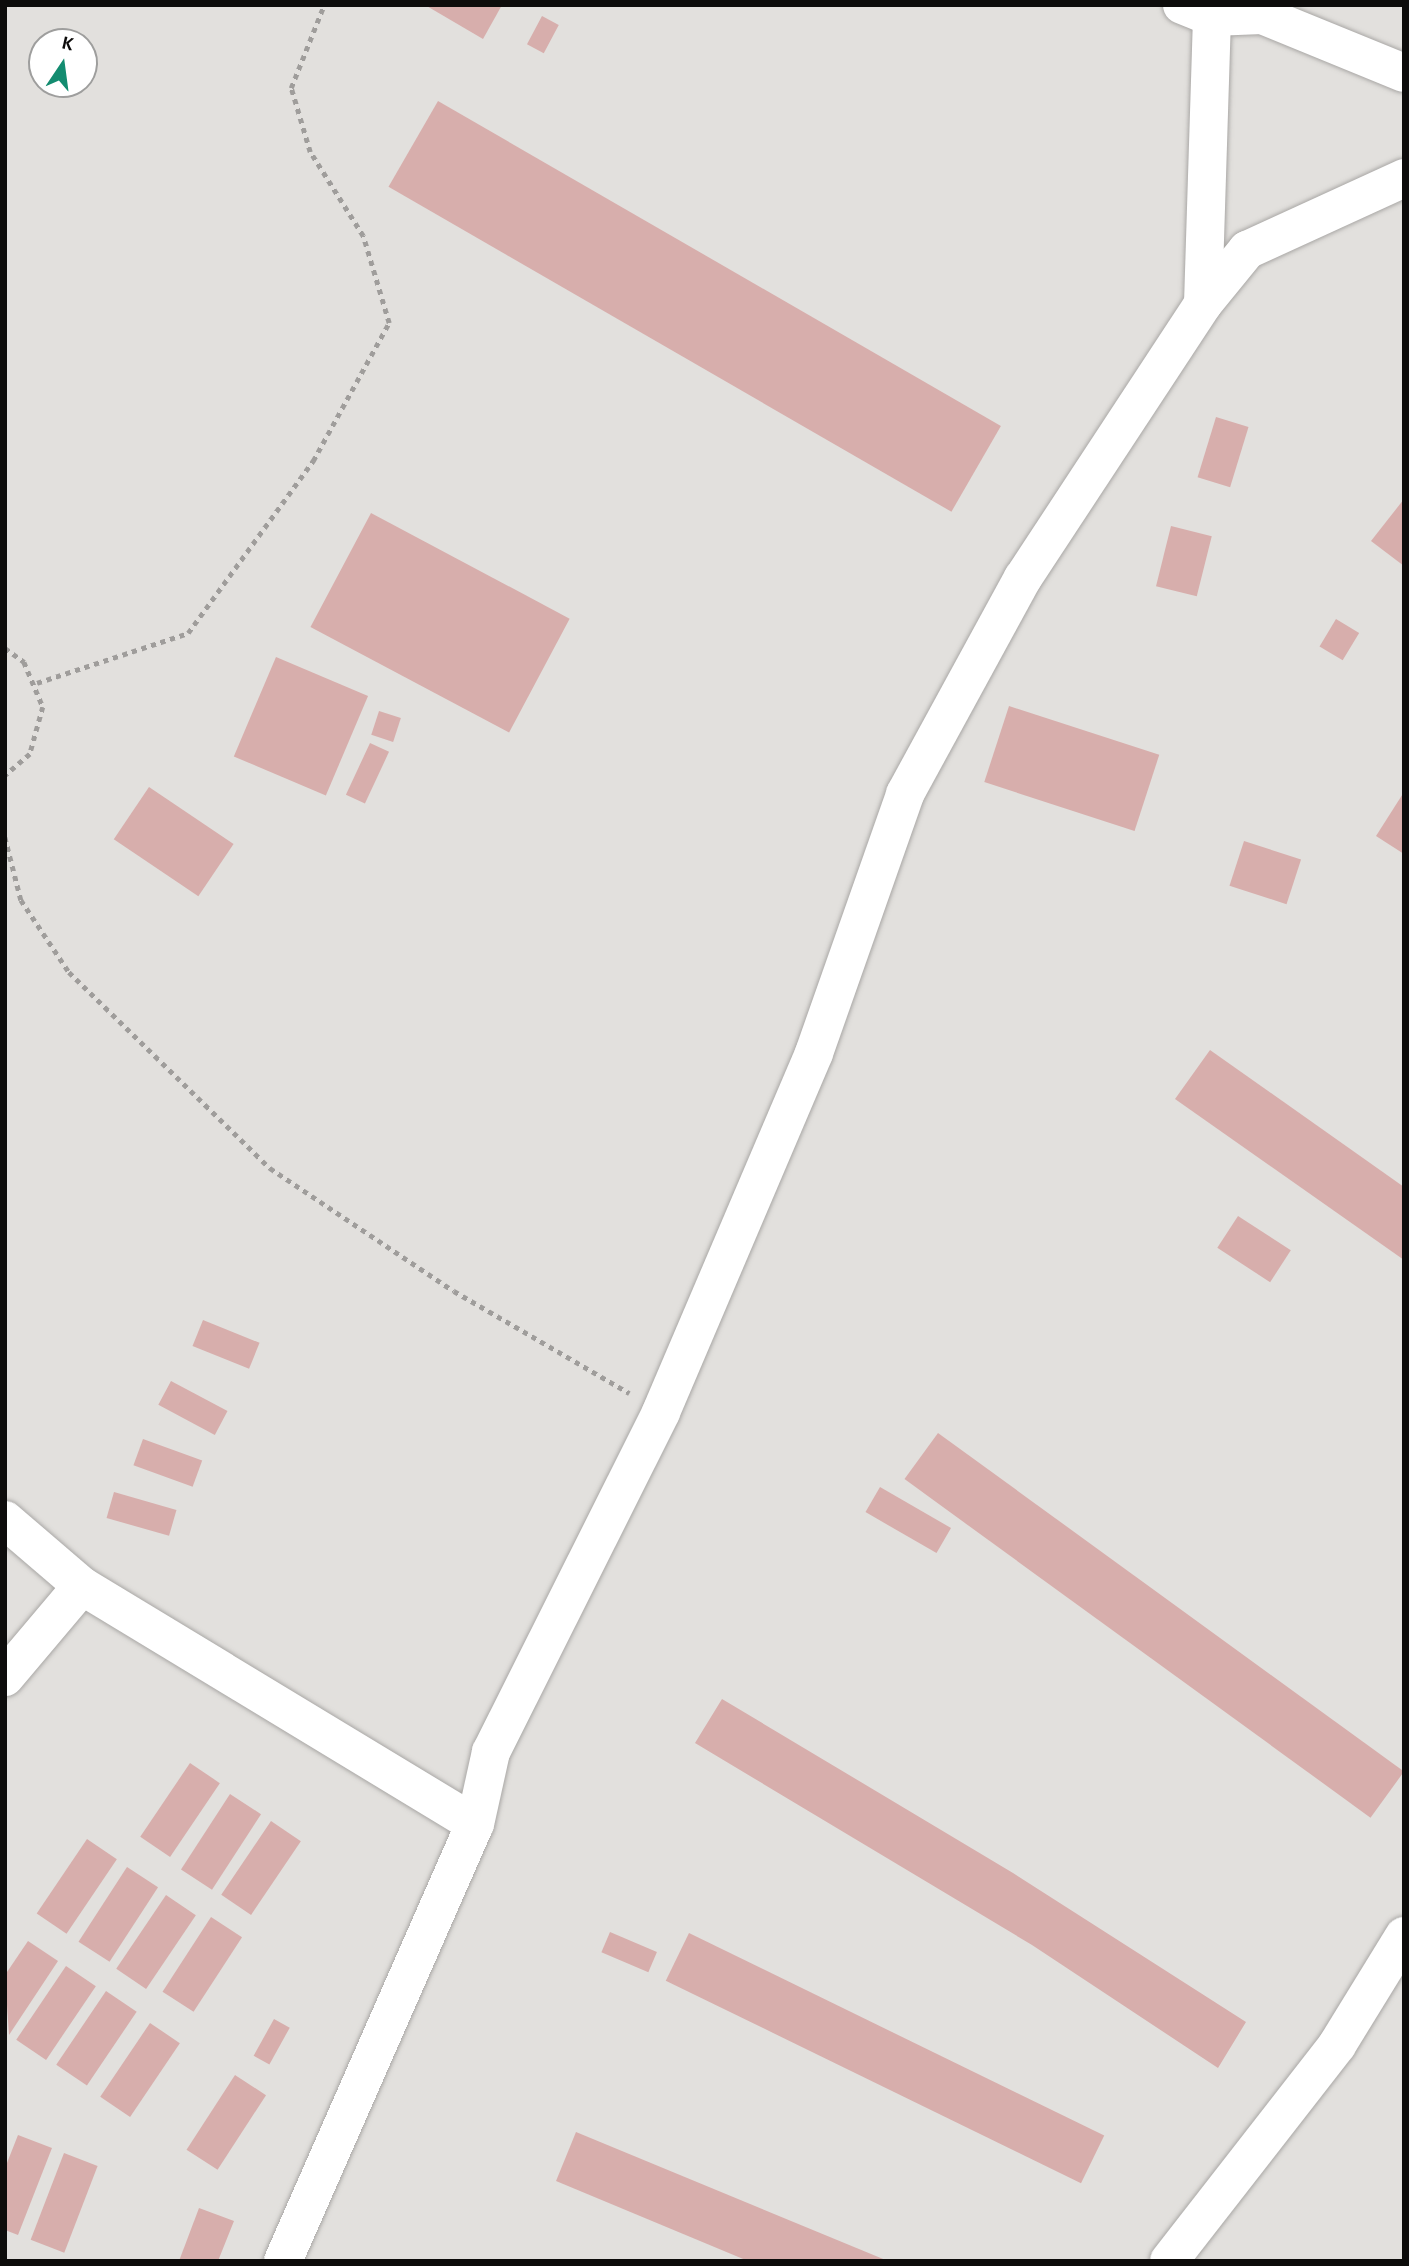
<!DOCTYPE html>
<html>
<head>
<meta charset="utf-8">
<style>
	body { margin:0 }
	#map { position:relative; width:1409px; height:2266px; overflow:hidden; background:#e2e0dd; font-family:"Alegreya Sans",sans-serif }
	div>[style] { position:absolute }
	.building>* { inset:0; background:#d7aeac; transform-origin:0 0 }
	.path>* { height:4.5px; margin-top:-2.25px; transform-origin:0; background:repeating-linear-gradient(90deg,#9f9d9b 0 5px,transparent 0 10px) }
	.roads { filter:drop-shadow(0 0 2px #a9a7a5) drop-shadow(0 0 2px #a9a7a5) }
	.minor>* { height:38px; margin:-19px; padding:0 19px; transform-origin:19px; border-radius:19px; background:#fff }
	span { translate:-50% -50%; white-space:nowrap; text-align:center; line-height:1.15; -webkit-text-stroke:7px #fff; paint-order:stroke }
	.frame { position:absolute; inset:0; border:7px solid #0d0c0b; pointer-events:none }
	.north { position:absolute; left:28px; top:28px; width:70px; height:70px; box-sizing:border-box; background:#fff; border:2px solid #9e9e9d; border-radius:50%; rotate:13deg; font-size:19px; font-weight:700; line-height:28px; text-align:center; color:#0d0c0b }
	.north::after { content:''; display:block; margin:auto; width:24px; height:32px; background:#138c70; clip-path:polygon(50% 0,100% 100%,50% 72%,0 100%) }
</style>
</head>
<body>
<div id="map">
	<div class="building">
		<div style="clip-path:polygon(425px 5px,502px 5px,483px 39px)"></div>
		<div style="left:542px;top:16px;width:19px;height:32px;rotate:28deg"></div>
		<div style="left:438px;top:101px;width:650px;height:99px;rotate:30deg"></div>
		<div style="left:1216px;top:417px;width:34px;height:63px;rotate:17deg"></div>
		<div style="clip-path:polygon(1404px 499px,1404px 566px,1371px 541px)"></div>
		<div style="left:371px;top:513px;width:225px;height:129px;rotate:28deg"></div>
		<div style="left:1171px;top:526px;width:42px;height:62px;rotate:14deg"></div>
		<div style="left:1336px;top:619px;width:27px;height:32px;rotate:31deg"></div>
		<div style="left:276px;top:657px;width:100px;height:108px;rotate:23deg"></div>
		<div style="left:1009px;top:706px;width:158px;height:80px;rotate:18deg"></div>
		<div style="left:379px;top:711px;width:23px;height:25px;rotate:18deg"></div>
		<div style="left:370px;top:743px;width:21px;height:57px;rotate:25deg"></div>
		<div style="left:149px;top:787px;width:102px;height:63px;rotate:34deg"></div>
		<div style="clip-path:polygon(1404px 792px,1404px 854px,1376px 836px)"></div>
		<div style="left:1244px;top:841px;width:60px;height:47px;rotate:18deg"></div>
		<div style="clip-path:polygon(1210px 1050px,1404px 1187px,1404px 1260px,1175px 1099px)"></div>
		<div style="left:1238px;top:1216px;width:63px;height:38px;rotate:33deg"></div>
		<div style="left:203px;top:1320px;width:61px;height:28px;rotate:22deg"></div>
		<div style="left:171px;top:1381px;width:64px;height:27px;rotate:28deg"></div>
		<div style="left:938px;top:1433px;width:576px;height:57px;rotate:36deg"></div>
		<div style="left:143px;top:1439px;width:63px;height:28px;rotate:20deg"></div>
		<div style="left:880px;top:1487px;width:82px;height:29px;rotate:30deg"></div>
		<div style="left:114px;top:1492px;width:65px;height:27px;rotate:16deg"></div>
		<div style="clip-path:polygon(722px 1699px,1013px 1873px,1246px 2022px,1218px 2068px,1032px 1945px,695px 1743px)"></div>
		<div style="left:190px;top:1763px;width:36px;height:89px;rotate:34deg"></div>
		<div style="left:230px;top:1794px;width:37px;height:90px;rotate:33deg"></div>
		<div style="left:271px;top:1821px;width:36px;height:89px;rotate:34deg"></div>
		<div style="left:87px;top:1839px;width:36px;height:90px;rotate:34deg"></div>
		<div style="left:127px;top:1867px;width:37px;height:89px;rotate:33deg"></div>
		<div style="left:166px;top:1895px;width:36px;height:89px;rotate:34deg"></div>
		<div style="left:211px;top:1917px;width:37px;height:89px;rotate:33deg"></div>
		<div style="left:610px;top:1932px;width:51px;height:22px;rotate:23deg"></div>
		<div style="left:689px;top:1933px;width:462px;height:53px;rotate:26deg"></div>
		<div style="clip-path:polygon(28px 1941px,58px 1961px,9px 2035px,5px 1975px)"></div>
		<div style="left:66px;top:1966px;width:36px;height:89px;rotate:34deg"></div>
		<div style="left:106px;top:1991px;width:37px;height:89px;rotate:34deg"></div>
		<div style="left:274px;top:2019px;width:18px;height:42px;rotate:29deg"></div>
		<div style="left:150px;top:2023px;width:36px;height:89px;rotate:34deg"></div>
		<div style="left:235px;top:2075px;width:37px;height:89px;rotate:33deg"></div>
		<div style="clip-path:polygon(576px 2132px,888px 2261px,748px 2261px,556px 2181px)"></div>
		<div style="clip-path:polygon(18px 2135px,52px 2148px,18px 2235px,5px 2230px,5px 2168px)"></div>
		<div style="left:64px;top:2153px;width:36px;height:93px;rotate:21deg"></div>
		<div style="clip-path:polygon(199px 2208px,234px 2221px,218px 2261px,179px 2261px)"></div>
	</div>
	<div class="path">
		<div style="left:5px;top:648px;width:24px;rotate:36deg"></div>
		<div style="left:24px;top:662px;width:49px;rotate:67.1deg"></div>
		<div style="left:43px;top:707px;width:49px;rotate:105.5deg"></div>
		<div style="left:30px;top:754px;width:33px;rotate:139deg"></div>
		<div style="left:37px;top:683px;width:159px;rotate:-18.3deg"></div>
		<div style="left:188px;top:633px;width:213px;rotate:-54deg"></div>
		<div style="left:313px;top:461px;width:158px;rotate:-61.2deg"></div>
		<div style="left:389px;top:323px;width:91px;rotate:-106.6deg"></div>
		<div style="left:363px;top:236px;width:99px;rotate:-122.2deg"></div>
		<div style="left:310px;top:152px;width:67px;rotate:-106.5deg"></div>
		<div style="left:291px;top:88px;width:89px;rotate:-68.3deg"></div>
		<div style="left:5px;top:837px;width:65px;rotate:75.7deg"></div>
		<div style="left:21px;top:900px;width:87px;rotate:56.3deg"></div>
		<div style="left:69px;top:972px;width:281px;rotate:44.3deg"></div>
		<div style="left:270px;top:1168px;width:221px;rotate:33.8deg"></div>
		<div style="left:454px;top:1291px;width:203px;rotate:30.2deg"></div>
	</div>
	<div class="roads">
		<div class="minor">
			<div style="left:1182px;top:5px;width:32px;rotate:22deg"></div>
			<div style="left:1212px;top:17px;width:287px;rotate:91.8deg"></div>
			<div style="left:1212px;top:17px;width:50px;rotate:-2.3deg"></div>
			<div style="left:1262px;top:15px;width:153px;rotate:22.2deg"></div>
			<div style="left:5px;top:1520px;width:101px;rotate:40.6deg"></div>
			<div style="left:82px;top:1586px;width:459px;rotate:31.2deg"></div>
			<div style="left:5px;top:1677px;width:119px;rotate:-49.8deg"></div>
			<div style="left:283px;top:2261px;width:477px;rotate:-66.3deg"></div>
			<div style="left:475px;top:1824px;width:74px;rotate:-77.5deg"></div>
			<div style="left:491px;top:1752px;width:380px;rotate:-63.4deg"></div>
			<div style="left:661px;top:1412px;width:390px;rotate:-66.9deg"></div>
			<div style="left:814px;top:1053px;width:275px;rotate:-70.6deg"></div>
			<div style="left:905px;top:794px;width:246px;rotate:-61.4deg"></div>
			<div style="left:1023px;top:578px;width:328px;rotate:-56.7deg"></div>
			<div style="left:1203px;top:304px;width:70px;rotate:-50.8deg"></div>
			<div style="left:1247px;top:250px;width:173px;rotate:-24.6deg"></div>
			<div style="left:1169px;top:2261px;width:274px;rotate:-52.1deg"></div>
			<div style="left:1337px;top:2045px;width:128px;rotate:-58.4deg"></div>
		</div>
	</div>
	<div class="frame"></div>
	<div class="north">K</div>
</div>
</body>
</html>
